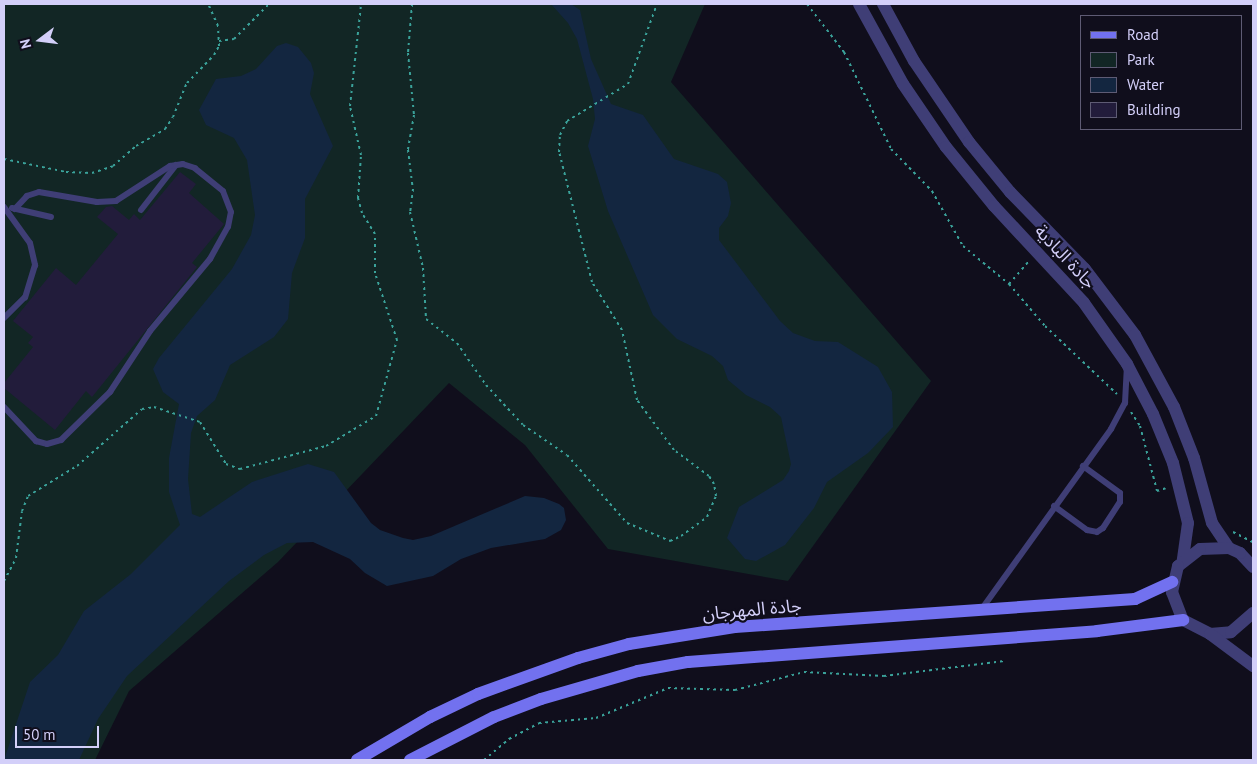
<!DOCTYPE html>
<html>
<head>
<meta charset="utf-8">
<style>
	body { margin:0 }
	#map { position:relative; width:1257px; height:764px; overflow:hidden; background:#100e1c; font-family:"PT Sans","Noto Sans Arabic",sans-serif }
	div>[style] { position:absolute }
	.green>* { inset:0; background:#122625 }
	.water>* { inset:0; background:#132640 }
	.building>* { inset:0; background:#221c3b }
	.path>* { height:2px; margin-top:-1px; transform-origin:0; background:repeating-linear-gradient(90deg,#3aa29a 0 2.5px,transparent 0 6.5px) }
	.service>* { height:6px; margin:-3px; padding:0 3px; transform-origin:3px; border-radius:3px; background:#3f3e76 }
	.tertiary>* { height:12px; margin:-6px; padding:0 6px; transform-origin:6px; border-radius:6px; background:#3f3e76 }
	.secondary>* { height:12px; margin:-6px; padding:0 6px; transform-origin:6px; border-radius:6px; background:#7271ef }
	span { translate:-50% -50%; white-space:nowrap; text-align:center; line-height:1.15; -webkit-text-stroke:4.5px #100e1c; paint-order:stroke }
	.street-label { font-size:18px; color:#d3cff9 }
	.frame { position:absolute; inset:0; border:5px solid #d3cff9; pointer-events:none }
	.legend { position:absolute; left:1080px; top:15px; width:162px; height:115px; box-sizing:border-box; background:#100e1c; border:1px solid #5e5b74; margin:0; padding:6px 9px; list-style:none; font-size:15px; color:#d3cff9 }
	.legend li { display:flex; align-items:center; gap:10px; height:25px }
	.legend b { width:25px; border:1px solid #5e5b74 }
	.north { position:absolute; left:15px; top:15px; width:50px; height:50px; -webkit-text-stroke:4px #100e1c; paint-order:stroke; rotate:255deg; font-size:14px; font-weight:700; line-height:20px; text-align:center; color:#d3cff9 }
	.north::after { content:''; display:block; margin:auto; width:18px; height:22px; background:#d3cff9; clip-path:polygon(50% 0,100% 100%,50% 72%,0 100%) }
	.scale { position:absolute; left:15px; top:726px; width:84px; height:22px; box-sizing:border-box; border:2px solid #d3cff9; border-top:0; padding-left:6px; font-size:15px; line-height:18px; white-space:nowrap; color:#d3cff9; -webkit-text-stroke:4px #100e1c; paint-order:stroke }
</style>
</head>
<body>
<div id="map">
	<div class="green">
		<div style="clip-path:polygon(4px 4px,705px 4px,671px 82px,931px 381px,788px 581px,608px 549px,525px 445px,449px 383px,278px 562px,129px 691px,95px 760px,4px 760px)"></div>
	</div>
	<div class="water">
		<div style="clip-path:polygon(551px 4px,571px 4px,580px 10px,591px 59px,611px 104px,643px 115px,674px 159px,718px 174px,727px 182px,731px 203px,728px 216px,719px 228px,719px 240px,780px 321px,793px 333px,815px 341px,838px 342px,878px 367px,892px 392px,893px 427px,868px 453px,827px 482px,814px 508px,785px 545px,756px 561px,745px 559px,727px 538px,739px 507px,783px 480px,789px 471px,791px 464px,781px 417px,770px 407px,746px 395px,728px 380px,723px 366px,712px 356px,677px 339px,653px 315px,608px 211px,588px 146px,595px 119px,593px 99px,577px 39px,568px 23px)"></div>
		<div style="clip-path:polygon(286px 43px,298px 47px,311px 63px,314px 73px,310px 94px,333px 146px,305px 199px,305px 238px,292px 273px,288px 319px,274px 337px,230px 365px,215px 400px,197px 416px,191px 433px,188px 479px,192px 514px,200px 517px,252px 482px,308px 464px,334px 472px,371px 523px,380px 530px,403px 538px,413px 540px,431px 536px,525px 496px,544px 498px,559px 504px,564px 508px,566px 520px,561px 530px,545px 539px,491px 548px,461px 559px,433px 576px,387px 586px,365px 573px,350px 559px,313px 542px,287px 543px,264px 555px,229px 581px,127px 676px,98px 719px,79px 760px,4px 760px,30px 682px,58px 655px,84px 611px,131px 574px,180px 525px,169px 492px,169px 458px,179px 404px,163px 392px,153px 369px,159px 358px,232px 269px,251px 235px,255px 215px,247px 160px,234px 138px,206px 125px,199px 110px,216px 79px,241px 76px,256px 69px,277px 46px)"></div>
	</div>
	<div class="building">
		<div style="clip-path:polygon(180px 172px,196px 184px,189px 193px,224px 224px,192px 263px,197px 267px,92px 397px,86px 391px,55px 430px,4px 388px,4px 383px,33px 347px,28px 343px,33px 337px,13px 321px,56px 268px,76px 285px,118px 234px,97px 217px,106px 207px,112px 206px,129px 220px,134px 214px,140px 220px)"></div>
	</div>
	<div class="path">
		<div style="left:412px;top:4px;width:49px;rotate:94.7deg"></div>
		<div style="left:408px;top:53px;width:62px;rotate:84.5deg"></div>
		<div style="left:414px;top:115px;width:36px;rotate:100deg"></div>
		<div style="left:408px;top:150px;width:39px;rotate:83deg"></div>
		<div style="left:413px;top:189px;width:23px;rotate:97deg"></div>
		<div style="left:410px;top:212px;width:57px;rotate:76.9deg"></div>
		<div style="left:423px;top:268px;width:51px;rotate:86.6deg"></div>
		<div style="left:426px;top:319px;width:39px;rotate:38deg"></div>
		<div style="left:457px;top:343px;width:51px;rotate:55.4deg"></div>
		<div style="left:486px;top:385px;width:54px;rotate:47.2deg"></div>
		<div style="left:523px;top:425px;width:53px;rotate:34.3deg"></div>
		<div style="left:567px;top:455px;width:91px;rotate:48.6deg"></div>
		<div style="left:627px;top:523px;width:47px;rotate:22.7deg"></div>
		<div style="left:670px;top:541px;width:12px;rotate:-24deg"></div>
		<div style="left:681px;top:536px;width:32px;rotate:-36deg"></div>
		<div style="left:707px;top:517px;width:23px;rotate:-67deg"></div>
		<div style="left:716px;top:496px;width:12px;rotate:-99deg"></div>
		<div style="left:714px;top:484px;width:9px;rotate:-122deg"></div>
		<div style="left:709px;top:476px;width:44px;rotate:-143.4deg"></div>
		<div style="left:674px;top:450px;width:62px;rotate:-126.5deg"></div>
		<div style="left:637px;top:400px;width:72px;rotate:-102.1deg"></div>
		<div style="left:622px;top:330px;width:57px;rotate:-122deg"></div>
		<div style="left:592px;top:282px;width:134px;rotate:-104.2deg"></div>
		<div style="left:559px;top:152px;width:17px;rotate:-87deg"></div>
		<div style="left:560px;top:135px;width:16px;rotate:-63deg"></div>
		<div style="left:567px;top:121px;width:71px;rotate:-31.2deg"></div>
		<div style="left:628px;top:84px;width:85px;rotate:-70.1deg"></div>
		<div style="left:807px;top:4px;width:61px;rotate:52.4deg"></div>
		<div style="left:844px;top:52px;width:108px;rotate:64.1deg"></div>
		<div style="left:891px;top:149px;width:59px;rotate:45.7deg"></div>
		<div style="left:932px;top:191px;width:63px;rotate:60.6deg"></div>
		<div style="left:963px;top:246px;width:60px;rotate:39.6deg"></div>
		<div style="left:1009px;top:284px;width:55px;rotate:49.4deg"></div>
		<div style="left:1045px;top:326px;width:99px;rotate:43.4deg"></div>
		<div style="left:219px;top:41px;width:15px;rotate:-8deg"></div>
		<div style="left:234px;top:39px;width:49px;rotate:-45deg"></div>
		<div style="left:4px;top:159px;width:63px;rotate:11.8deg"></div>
		<div style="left:66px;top:172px;width:26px;rotate:2deg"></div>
		<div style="left:92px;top:173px;width:22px;rotate:-18deg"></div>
		<div style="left:113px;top:166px;width:30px;rotate:-41deg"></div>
		<div style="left:136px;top:146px;width:34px;rotate:-30deg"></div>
		<div style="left:165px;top:129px;width:14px;rotate:-56deg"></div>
		<div style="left:173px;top:117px;width:37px;rotate:-68deg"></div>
		<div style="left:187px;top:83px;width:39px;rotate:-46deg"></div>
		<div style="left:214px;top:55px;width:10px;rotate:-61deg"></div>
		<div style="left:219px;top:46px;width:20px;rotate:-93deg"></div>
		<div style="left:218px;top:26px;width:24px;rotate:-114deg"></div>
		<div style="left:1009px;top:284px;width:30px;rotate:-49deg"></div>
		<div style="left:1131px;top:412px;width:17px;rotate:57deg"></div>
		<div style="left:1140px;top:426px;width:67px;rotate:75.3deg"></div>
		<div style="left:1157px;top:491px;width:9px;rotate:-18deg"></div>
		<div style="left:1233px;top:532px;width:22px;rotate:27deg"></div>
		<div style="left:4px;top:581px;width:26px;rotate:-62deg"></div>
		<div style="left:16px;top:558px;width:47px;rotate:-82.7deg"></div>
		<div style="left:22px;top:511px;width:16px;rotate:-68deg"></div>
		<div style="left:28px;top:496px;width:57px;rotate:-31.5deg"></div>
		<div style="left:77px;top:466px;width:86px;rotate:-41.2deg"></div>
		<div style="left:142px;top:409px;width:12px;rotate:-9deg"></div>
		<div style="left:154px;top:407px;width:48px;rotate:18.1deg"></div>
		<div style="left:200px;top:422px;width:49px;rotate:58.2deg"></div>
		<div style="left:226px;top:464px;width:15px;rotate:20deg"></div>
		<div style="left:240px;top:469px;width:89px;rotate:-15deg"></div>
		<div style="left:326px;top:446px;width:58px;rotate:-31deg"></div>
		<div style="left:376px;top:416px;width:79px;rotate:-74.6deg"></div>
		<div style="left:397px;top:340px;width:71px;rotate:-108.2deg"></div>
		<div style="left:375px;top:273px;width:39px;rotate:-90deg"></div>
		<div style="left:375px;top:234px;width:25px;rotate:-122deg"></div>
		<div style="left:362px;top:213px;width:16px;rotate:-105deg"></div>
		<div style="left:358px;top:198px;width:43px;rotate:-86deg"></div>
		<div style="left:361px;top:155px;width:50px;rotate:-102.7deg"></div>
		<div style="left:350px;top:106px;width:103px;rotate:-83.8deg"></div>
		<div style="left:484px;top:760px;width:33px;rotate:-40deg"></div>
		<div style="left:509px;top:739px;width:34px;rotate:-28deg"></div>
		<div style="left:539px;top:723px;width:57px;rotate:-5deg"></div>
		<div style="left:596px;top:718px;width:78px;rotate:-22.6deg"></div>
		<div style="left:668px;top:688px;width:67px;rotate:1.7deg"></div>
		<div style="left:735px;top:690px;width:71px;rotate:-14.6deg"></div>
		<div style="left:804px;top:672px;width:80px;rotate:2.9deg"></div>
		<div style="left:884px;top:676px;width:121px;rotate:-7.1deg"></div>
	</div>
	<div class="service">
		<div style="left:4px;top:207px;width:44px;rotate:54.2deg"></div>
		<div style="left:30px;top:243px;width:23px;rotate:77deg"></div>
		<div style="left:35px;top:265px;width:34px;rotate:107deg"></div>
		<div style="left:25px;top:297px;width:30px;rotate:135deg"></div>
		<div style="left:12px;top:208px;width:40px;rotate:13deg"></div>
		<div style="left:141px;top:210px;width:57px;rotate:-52.1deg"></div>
		<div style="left:4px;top:407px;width:47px;rotate:46.7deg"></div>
		<div style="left:36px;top:441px;width:11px;rotate:15deg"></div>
		<div style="left:47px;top:444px;width:15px;rotate:-16deg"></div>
		<div style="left:61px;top:440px;width:69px;rotate:-44.4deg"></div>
		<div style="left:110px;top:392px;width:73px;rotate:-56.7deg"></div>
		<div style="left:150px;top:331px;width:94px;rotate:-50.2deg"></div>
		<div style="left:210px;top:259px;width:37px;rotate:-61deg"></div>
		<div style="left:228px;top:227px;width:15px;rotate:-79deg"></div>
		<div style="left:231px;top:212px;width:22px;rotate:-111deg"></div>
		<div style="left:223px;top:191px;width:36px;rotate:-141deg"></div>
		<div style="left:195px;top:168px;width:13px;rotate:-162deg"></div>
		<div style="left:183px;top:164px;width:13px;rotate:171deg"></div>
		<div style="left:170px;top:166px;width:64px;rotate:147.1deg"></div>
		<div style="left:116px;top:201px;width:19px;rotate:177deg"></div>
		<div style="left:97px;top:202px;width:59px;rotate:-170.2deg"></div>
		<div style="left:39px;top:192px;width:13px;rotate:162deg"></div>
		<div style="left:27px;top:196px;width:18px;rotate:133deg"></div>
		<div style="left:1054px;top:506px;width:41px;rotate:36deg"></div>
		<div style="left:1087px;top:530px;width:10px;rotate:11deg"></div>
		<div style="left:1097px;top:532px;width:7px;rotate:-34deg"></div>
		<div style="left:1103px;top:528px;width:31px;rotate:-57deg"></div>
		<div style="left:1120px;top:502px;width:9px;rotate:-90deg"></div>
		<div style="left:1120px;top:493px;width:46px;rotate:-143.9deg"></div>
		<div style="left:981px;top:610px;width:223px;rotate:-54.3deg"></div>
		<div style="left:1111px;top:429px;width:30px;rotate:-62deg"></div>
		<div style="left:1125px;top:403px;width:33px;rotate:-87deg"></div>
	</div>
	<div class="tertiary">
		<div style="left:859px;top:4px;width:91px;rotate:61.2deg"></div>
		<div style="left:903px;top:84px;width:76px;rotate:55.7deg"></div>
		<div style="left:946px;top:147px;width:76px;rotate:50.9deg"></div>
		<div style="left:994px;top:206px;width:132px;rotate:47.1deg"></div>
		<div style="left:1084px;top:303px;width:75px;rotate:54.8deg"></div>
		<div style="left:1127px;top:364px;width:56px;rotate:62.5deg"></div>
		<div style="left:1153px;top:414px;width:53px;rotate:67.8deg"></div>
		<div style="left:1173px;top:463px;width:62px;rotate:76deg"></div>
		<div style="left:1188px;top:523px;width:37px;rotate:98deg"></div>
		<div style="left:883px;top:4px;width:65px;rotate:61.5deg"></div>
		<div style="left:914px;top:61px;width:98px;rotate:55.8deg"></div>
		<div style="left:969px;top:142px;width:65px;rotate:50.6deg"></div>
		<div style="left:1010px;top:192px;width:107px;rotate:45.8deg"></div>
		<div style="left:1085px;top:269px;width:83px;rotate:52.9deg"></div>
		<div style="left:1135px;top:335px;width:82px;rotate:61.6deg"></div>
		<div style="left:1174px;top:407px;width:55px;rotate:68.6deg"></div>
		<div style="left:1194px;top:458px;width:67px;rotate:74.5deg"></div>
		<div style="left:1212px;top:523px;width:30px;rotate:56deg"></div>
		<div style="left:1253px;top:567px;width:19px;rotate:-133deg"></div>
		<div style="left:1240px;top:553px;width:12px;rotate:-156deg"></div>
		<div style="left:1229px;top:548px;width:29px;rotate:178deg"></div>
		<div style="left:1200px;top:549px;width:28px;rotate:142deg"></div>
		<div style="left:1178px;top:566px;width:27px;rotate:103deg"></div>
		<div style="left:1172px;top:592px;width:30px;rotate:69deg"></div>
		<div style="left:1183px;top:620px;width:30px;rotate:27deg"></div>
		<div style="left:1210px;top:634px;width:21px;rotate:-5deg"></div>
		<div style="left:1231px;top:632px;width:29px;rotate:-41deg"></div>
		<div style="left:1210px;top:634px;width:54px;rotate:36.7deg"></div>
	</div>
	<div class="secondary">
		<div style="left:357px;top:760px;width:85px;rotate:-30.5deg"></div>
		<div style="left:430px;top:717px;width:53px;rotate:-25.6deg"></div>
		<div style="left:478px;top:694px;width:106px;rotate:-19.8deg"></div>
		<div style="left:578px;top:658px;width:53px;rotate:-15.4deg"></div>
		<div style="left:629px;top:644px;width:107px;rotate:-9.1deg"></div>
		<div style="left:735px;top:627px;width:401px;rotate:-4deg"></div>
		<div style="left:1135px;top:599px;width:41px;rotate:-24.7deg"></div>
		<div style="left:410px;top:760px;width:94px;rotate:-27.1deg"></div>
		<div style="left:494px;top:717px;width:50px;rotate:-21deg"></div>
		<div style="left:541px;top:699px;width:101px;rotate:-16.1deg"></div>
		<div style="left:638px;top:671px;width:51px;rotate:-10.2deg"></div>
		<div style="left:688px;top:662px;width:410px;rotate:-4.3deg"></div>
		<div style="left:1097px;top:631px;width:87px;rotate:-7.3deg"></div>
	</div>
	<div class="street-label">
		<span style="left:1065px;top:257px;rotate:47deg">جادة البادية</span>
		<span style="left:752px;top:610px;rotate:-5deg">جادة المهرجان</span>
	</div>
	<div class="frame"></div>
	<ul class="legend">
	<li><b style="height:6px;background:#7271ef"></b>Road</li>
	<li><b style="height:14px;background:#122625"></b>Park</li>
	<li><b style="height:14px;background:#132640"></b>Water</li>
	<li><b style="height:14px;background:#221c3b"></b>Building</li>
	</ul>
	<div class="north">N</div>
	<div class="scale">50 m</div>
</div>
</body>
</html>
